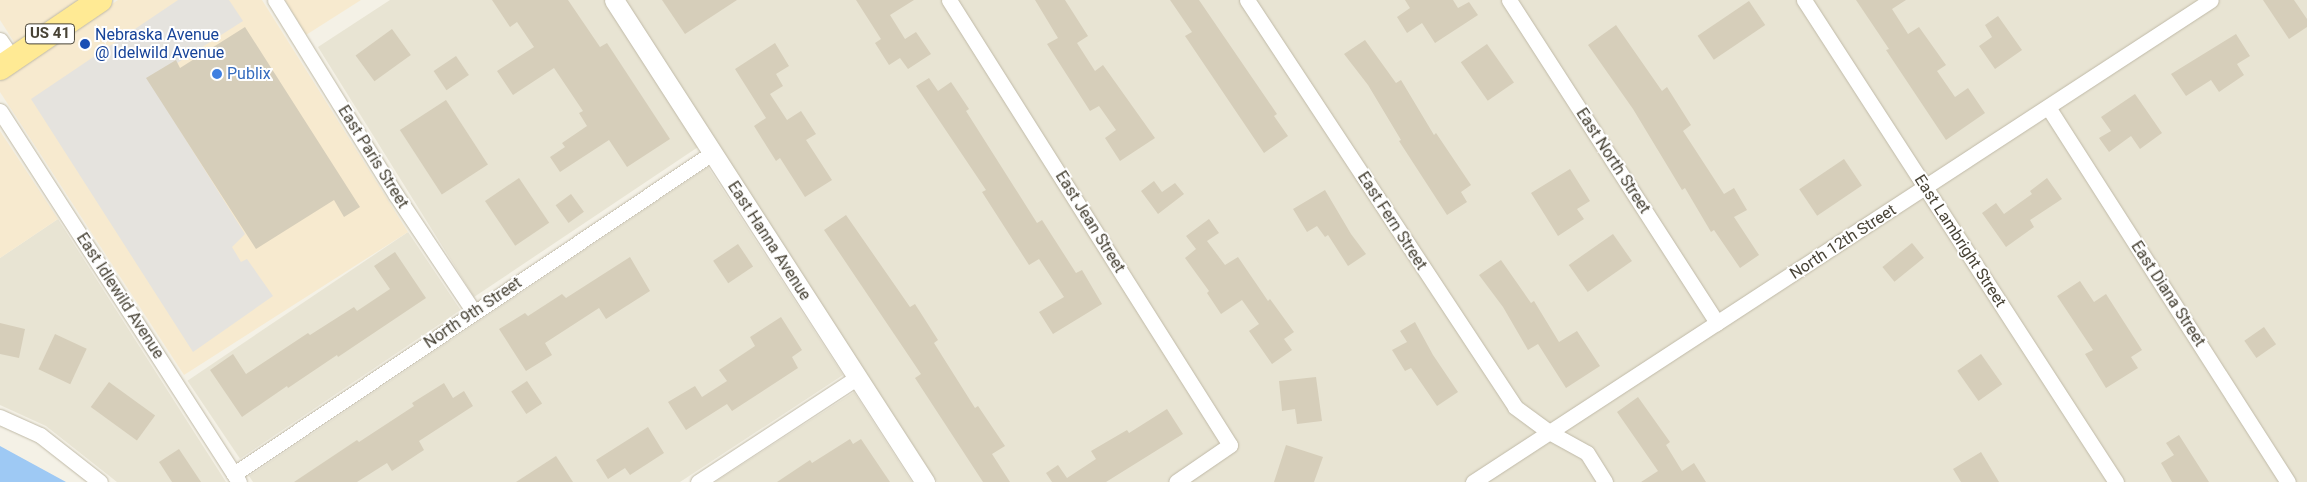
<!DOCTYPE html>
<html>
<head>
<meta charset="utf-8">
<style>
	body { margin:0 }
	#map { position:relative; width:2307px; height:482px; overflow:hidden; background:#f4f1e6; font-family:Roboto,sans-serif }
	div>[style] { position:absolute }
	.residential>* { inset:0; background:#e8e4d3; transform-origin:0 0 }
	.commercial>* { inset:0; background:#f7eacf }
	.parking>* { inset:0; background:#e5e3de }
	.water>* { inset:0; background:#9ec9f4 }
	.building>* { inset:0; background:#d6ceba; transform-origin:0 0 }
	.roads { filter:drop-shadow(0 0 1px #c0baa8) drop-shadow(0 0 1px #c0baa8) }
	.minor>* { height:15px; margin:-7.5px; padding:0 7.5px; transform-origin:7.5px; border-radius:7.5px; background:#fff }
	.tertiary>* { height:19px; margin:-9.5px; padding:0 9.5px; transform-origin:9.5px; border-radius:9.5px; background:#fff }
	.primary>* { height:24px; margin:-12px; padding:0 12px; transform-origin:12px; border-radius:12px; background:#ffea94 }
	.dots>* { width:14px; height:14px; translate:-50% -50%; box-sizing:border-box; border:2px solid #fff; border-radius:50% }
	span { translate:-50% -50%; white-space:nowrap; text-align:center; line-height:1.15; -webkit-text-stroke:4px #fff; paint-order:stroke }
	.shield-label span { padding:1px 4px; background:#fff; border:1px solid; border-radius:4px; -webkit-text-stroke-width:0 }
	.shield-label { font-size:15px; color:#474235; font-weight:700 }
	.transit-label { font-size:16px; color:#164399 }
	.left { translate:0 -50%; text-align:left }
	.shop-label { font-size:16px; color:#366cbe }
	.street-label { font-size:16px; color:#474235 }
</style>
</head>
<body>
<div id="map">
	<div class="residential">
		<div style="clip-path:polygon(390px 0,2307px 0,2307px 482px,937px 482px,713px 137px,474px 297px,318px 47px)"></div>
		<div style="clip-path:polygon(708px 167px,843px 375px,680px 482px,253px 482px,249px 476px)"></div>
		<div style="clip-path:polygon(58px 219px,226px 482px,117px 482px,46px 426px,0 405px,0 258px)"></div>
		<div style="left:408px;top:232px;width:94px;height:266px;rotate:56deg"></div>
		<div style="clip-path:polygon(854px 392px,912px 482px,715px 482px)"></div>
	</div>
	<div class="commercial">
		<div style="clip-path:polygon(0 0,83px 0,16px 45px,0 20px)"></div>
		<div style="clip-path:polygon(118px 0,262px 0,408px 232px,184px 375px,0 92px,0 80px)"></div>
		<div style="clip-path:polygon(285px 0,361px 0,306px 35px)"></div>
		<div style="clip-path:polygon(0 131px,58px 219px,0 258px)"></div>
	</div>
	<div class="parking">
		<div style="clip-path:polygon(178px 0,229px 0,243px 21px,149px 81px,245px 234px,232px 247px,241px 262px,247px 259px,273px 296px,193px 352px,31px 99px)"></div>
	</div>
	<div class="water">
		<div style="clip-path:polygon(0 446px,66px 482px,67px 482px,0 482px)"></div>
	</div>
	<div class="building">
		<div style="clip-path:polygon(492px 0,568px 0,600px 47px,607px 43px,670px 139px,627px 167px,609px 140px,560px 172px,550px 157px,565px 147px,562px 143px,587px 126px,579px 113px,583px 111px,554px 68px,513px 95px,497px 71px,534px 47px,517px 22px,510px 27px)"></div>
		<div style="clip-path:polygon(662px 0,737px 0,685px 34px)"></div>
		<div style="clip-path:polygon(856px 0,914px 0,890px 15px,905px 39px,916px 32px,931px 54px,908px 69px,900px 58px,889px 65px,875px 43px,881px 39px)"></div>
		<div style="clip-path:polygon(1035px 0,1065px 0,1088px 36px,1077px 43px,1095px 71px,1103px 65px,1155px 138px,1120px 161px,1105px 138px,1116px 130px,1099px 106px,1090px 111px,1047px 44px,1058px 38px)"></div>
		<div style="clip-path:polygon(1170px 0,1199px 0,1277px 114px,1274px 116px,1288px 136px,1264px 153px,1185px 36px,1192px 32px)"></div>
		<div style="clip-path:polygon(1405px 0,1453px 0,1458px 8px,1469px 2px,1478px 15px,1435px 43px,1422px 23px,1407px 33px,1397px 17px,1410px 8px)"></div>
		<div style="clip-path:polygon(1856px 0,1906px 0,1892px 9px,1908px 34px,1919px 27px,1946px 65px,1937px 71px,1955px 97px,1968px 88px,1985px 113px,1946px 140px,1886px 50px,1889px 49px)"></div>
		<div style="clip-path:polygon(2263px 0,2294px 0,2307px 19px,2307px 27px,2289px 39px)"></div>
		<div style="left:1749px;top:1px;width:29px;height:62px;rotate:56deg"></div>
		<div style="clip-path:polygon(1998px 16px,2022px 50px,1995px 69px,1979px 46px,1992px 37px,1985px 25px)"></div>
		<div style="clip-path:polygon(1616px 25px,1662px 91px,1667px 87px,1691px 125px,1683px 131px,1724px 194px,1734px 188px,1747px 210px,1734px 217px,1759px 255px,1740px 268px,1714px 230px,1711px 232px,1685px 188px,1682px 190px,1633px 109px,1588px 45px)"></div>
		<div style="clip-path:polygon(245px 27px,360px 207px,344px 217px,334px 200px,256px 249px,146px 78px,176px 60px,180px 68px)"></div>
		<div style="left:392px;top:29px;width:32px;height:45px;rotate:54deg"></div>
		<div style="clip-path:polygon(2236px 34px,2250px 56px,2237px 64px,2244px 75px,2219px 92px,2211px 80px,2186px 96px,2171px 74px)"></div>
		<div style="clip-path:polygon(1365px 40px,1396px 83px,1401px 80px,1434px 135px,1436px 133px,1471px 185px,1461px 192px,1467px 202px,1447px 215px,1399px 141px,1401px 140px,1368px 85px,1344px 54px)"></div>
		<div style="clip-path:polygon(775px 43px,789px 66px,776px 74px,783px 86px,770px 94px,787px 120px,801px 111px,816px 134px,806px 140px,832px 180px,805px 197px,780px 158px,776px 161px,754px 126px,766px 118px,735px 69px)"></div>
		<div style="left:1487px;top:44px;width:47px;height:32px;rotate:55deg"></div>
		<div style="left:456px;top:56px;width:23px;height:27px;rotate:56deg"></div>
		<div style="clip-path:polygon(929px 78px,938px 91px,951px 82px,969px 109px,966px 111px,1037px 223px,1042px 220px,1076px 273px,1082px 270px,1102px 304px,1053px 334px,1039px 312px,1064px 297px,1039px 259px,1029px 265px,982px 192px,986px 190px,916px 86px)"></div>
		<div style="clip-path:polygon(2135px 94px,2162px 133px,2140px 149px,2131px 136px,2109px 152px,2099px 138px,2111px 131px,2101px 117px)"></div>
		<div style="left:446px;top:100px;width:77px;height:55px;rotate:57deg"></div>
		<div style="left:1844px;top:159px;width:32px;height:54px;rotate:56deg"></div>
		<div style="clip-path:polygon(1570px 169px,1590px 201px,1577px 209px,1584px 219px,1558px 236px,1531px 193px)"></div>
		<div style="left:519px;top:178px;width:54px;height:41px;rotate:56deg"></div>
		<div style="clip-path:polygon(2047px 178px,2062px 199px,2030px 220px,2034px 227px,2006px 247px,1982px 213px,1996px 203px,2004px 214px,2032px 194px,2030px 191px)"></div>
		<div style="clip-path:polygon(1154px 181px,1162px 192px,1175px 183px,1184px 194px,1158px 214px,1141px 191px)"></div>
		<div style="clip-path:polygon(1325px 190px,1351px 234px,1366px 254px,1348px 266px,1328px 235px,1325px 237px,1317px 226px,1307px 232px,1293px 209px)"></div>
		<div style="left:571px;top:194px;width:22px;height:19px;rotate:54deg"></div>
		<div style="clip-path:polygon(846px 215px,910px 307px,915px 304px,938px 340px,934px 343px,975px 408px,978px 406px,1005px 446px,992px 454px,1010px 482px,983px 482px,915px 378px,921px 374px,824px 230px)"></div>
		<div style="clip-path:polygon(1209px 219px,1219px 233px,1207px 241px,1225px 265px,1238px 257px,1268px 301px,1270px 299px,1294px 332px,1284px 339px,1292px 350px,1272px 364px,1249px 331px,1259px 324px,1242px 300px,1221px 314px,1207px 293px,1209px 291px,1185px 258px,1196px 249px,1186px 236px)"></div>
		<div style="left:1613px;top:234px;width:33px;height:54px;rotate:55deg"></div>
		<div style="left:1912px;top:243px;width:19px;height:38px;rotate:51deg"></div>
		<div style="left:738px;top:244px;width:27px;height:30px;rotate:56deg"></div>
		<div style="clip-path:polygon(395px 252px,426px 298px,338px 357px,337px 355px,288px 388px,287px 386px,242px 417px,210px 370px,233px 354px,246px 374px,308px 333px,310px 335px,354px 307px,357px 311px,390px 289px,374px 266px)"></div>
		<div style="clip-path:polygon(630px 257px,650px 291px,606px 319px,599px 308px,545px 343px,552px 355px,526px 371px,499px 329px,525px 313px,528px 316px,562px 294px,566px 298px)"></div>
		<div style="clip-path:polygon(1501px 260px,1531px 303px,1534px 301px,1559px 342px,1577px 331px,1600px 366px,1566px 388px,1538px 344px,1528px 350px,1503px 307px,1479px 275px)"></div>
		<div style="clip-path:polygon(2080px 281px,2094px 302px,2106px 294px,2142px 350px,2131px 357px,2138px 368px,2106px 388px,2085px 354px,2093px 350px,2057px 296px)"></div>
		<div style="clip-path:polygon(781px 317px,802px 350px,792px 357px,798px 368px,732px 411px,727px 404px,686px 430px,668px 402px,695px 386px,702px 397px,727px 381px,719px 370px,755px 346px,750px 337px)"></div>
		<div style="clip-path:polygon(1415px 322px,1433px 355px,1458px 392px,1437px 406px,1411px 368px,1405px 371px,1392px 350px,1407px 342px,1400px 331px)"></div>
		<div style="clip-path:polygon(0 323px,25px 329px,19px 358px,0 354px)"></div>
		<div style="left:2264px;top:327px;width:21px;height:24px;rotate:55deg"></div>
		<div style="left:55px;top:334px;width:35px;height:39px;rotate:25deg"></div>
		<div style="left:1981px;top:354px;width:37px;height:29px;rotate:55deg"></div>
		<div style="clip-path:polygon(1316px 377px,1322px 421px,1297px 424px,1295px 409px,1282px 411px,1279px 381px)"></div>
		<div style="left:527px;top:381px;width:27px;height:19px;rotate:56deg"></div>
		<div style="left:109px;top:382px;width:57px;height:31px;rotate:36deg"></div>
		<div style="clip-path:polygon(444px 383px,453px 398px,464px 391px,473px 406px,419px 441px,424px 450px,392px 471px,387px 463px,357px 482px,294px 482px,357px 440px,359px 442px,414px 406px,412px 403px)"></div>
		<div style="clip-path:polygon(1638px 397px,1670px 442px,1666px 445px,1682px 471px,1694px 463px,1706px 482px,1641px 482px,1658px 471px,1617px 412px)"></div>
		<div style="clip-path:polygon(1167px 409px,1183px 434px,1106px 482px,1052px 482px,1046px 473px,1058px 465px,1067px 478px,1096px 459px,1091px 451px,1127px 430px,1129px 433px)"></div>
		<div style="clip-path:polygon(648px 427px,664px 453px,630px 475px,625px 468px,608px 479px,596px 460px)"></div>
		<div style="clip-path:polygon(2179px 435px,2209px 482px,2172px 482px,2161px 463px,2174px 455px,2166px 443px)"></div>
		<div style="clip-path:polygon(850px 439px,853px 444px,861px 439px,890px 482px,777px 482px,810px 460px,812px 463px)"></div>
		<div style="clip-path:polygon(1286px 445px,1323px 457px,1314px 482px,1274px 482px)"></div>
		<div style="clip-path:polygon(179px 449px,201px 482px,172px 482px,159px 462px)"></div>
		<div style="clip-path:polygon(1981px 452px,1999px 482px,1961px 482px,1953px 469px)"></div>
		<div style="clip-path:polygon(556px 456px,573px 482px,516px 482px)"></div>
	</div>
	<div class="roads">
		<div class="minor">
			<div style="left:275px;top:0;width:229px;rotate:58.2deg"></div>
			<div style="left:396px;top:195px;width:141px;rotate:56.3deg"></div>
			<div style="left:949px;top:0;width:526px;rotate:57.73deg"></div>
			<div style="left:1230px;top:445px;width:65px;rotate:145.6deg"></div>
			<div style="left:1247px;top:0;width:487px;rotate:56.6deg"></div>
			<div style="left:1515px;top:407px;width:42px;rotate:36.3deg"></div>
			<div style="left:1549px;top:432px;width:43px;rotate:28.9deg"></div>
			<div style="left:1587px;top:453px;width:34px;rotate:58deg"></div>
			<div style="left:1509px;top:0;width:384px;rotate:57.2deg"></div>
			<div style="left:1804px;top:0;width:574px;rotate:57.08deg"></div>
			<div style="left:0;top:40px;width:23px;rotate:56deg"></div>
			<div style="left:2048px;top:107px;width:445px;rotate:57.4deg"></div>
			<div style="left:0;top:111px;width:441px;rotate:57.2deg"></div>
			<div style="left:0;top:417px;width:44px;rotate:24.2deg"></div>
			<div style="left:40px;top:435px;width:76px;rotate:38.1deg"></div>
			<div style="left:234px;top:474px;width:576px;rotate:-33.88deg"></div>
			<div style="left:698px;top:482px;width:191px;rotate:-33.3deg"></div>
			<div style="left:1473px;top:482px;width:881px;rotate:-33.15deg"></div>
		</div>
		<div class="tertiary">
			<div style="left:614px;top:0;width:574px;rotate:57.17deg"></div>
		</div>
		<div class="primary">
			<div style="left:0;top:68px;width:121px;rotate:-34.2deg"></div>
		</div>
	</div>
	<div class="dots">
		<div style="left:85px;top:44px;background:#1a4fb4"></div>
		<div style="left:217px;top:74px;background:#3f7fe0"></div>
	</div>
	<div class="shield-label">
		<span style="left:50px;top:34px">US 41</span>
	</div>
	<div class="transit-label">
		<span class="left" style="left:95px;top:44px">Nebraska Avenue<br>@ Idelwild Avenue</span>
	</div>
	<div class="shop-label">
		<span class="left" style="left:227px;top:74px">Publix</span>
	</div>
	<div class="street-label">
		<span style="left:373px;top:157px;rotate:58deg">East Paris Street</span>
		<span style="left:1613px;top:161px;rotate:57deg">East North Street</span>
		<span style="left:1392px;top:221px;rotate:57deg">East Fern Street</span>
		<span style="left:1090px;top:222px;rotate:58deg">East Jean Street</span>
		<span style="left:769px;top:241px;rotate:57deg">East Hanna Avenue</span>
		<span style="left:1960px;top:241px;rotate:57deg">East Lambright Street</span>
		<span style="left:1843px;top:242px;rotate:-33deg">North 12th Street</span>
		<span style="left:2168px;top:294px;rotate:57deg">East Diana Street</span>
		<span style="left:120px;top:296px;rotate:57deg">East Idlewild Avenue</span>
		<span style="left:473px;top:313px;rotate:-34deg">North 9th Street</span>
	</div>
</div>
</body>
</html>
